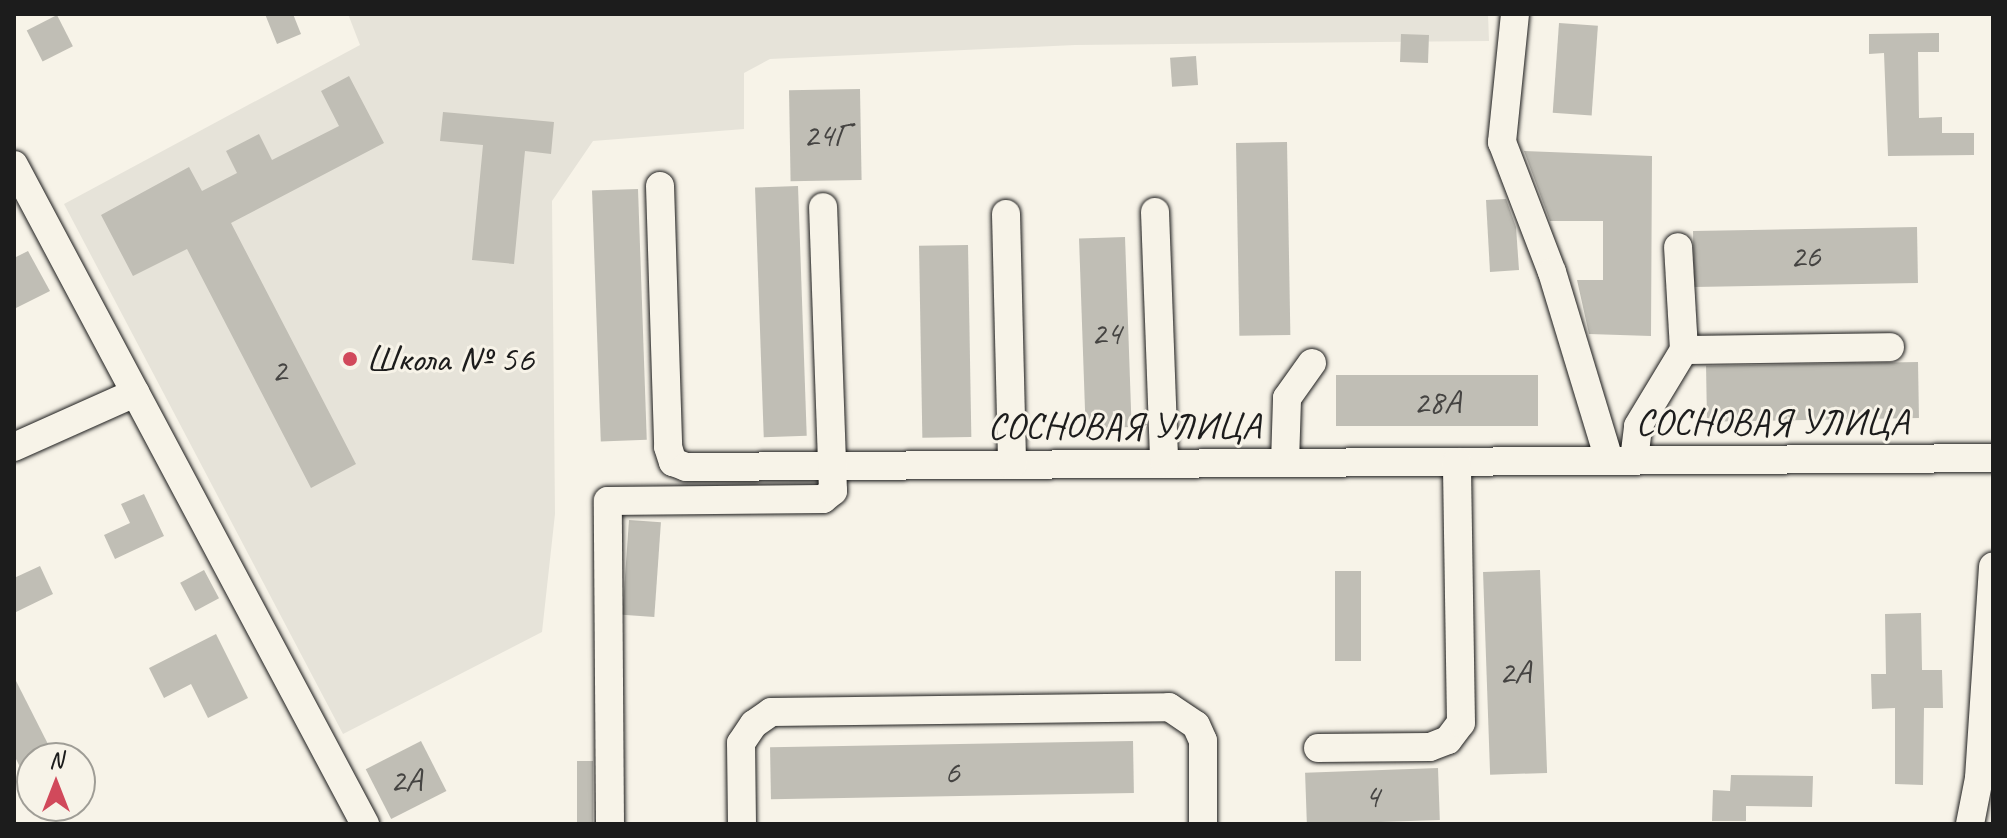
<!DOCTYPE html>
<html>
<head>
<meta charset="utf-8">
<style>
	body { margin:0 }
	#map { position:relative; width:2007px; height:838px; overflow:hidden; background:#f7f3e8; font-family:Caveat,sans-serif }
	div>[style] { position:absolute }
	.built>* { inset:0; background:#e6e3d9 }
	.building>* { inset:0; background:#c0beb5; transform-origin:0 0 }
	.roads { filter:drop-shadow(0 0 2px #1c1c1c) drop-shadow(0 0 2px #1c1c1c) }
	.minor>* { height:28px; margin:-14px; padding:0 14px; transform-origin:14px; border-radius:14px; background:#f7f3e8 }
	.dots>* { width:22px; height:22px; translate:-50% -50%; box-sizing:border-box; border:4px solid #f7f3e8; border-radius:50% }
	span { translate:-50% -50%; white-space:nowrap; text-align:center; line-height:1.15; -webkit-text-stroke:6px #f7f3e8; paint-order:stroke }
	.number-label { font-size:34px; color:#454442 }
	.number-label span { -webkit-text-stroke-width:0 }
	.poi-label { font-size:38px; color:#1c1c1c }
	.left { translate:0 -50%; text-align:left }
	.street-label { font-size:38px; color:#1c1c1c }
	.frame { position:absolute; inset:0; border:16px solid #1c1c1c; pointer-events:none }
	.north { position:absolute; left:16px; top:742px; width:80px; height:80px; box-sizing:border-box; background:#f7f3e8; border:2px solid #9f9d96; border-radius:50%; rotate:0deg; font-size:22px; font-weight:700; line-height:32px; text-align:center; color:#1c1c1c }
	.north::after { content:''; display:block; margin:auto; width:28px; height:36px; background:#d1495b; clip-path:polygon(50% 0,100% 100%,50% 72%,0 100%) }
</style>
</head>
<body>
<div id="map">
	<div class="built">
		<div style="clip-path:polygon(348px 14px,1488px 14px,1489px 41px,1075px 45px,770px 59px,744px 73px,744px 129px,593px 141px,552px 201px,555px 514px,542px 632px,343px 734px,64px 204px,360px 45px)"></div>
	</div>
	<div class="building">
		<div style="clip-path:polygon(265px 14px,293px 14px,301px 34px,277px 44px)"></div>
		<div style="left:57px;top:15px;width:35px;height:34px;rotate:63deg"></div>
		<div style="left:1559px;top:23px;width:39px;height:90px;rotate:4deg"></div>
		<div style="clip-path:polygon(1939px 33px,1939px 52px,1918px 52px,1919px 118px,1942px 117px,1942px 133px,1974px 133px,1974px 155px,1888px 156px,1884px 53px,1869px 54px,1869px 34px)"></div>
		<div style="left:1401px;top:34px;width:28px;height:28px;rotate:2deg"></div>
		<div style="left:1196px;top:56px;width:29px;height:26px;rotate:86deg"></div>
		<div style="clip-path:polygon(349px 76px,384px 143px,231px 223px,356px 464px,311px 488px,187px 249px,133px 276px,101px 215px,189px 167px,202px 191px,237px 173px,226px 151px,259px 134px,272px 160px,339px 126px,321px 91px)"></div>
		<div style="left:860px;top:89px;width:91px;height:71px;rotate:89deg"></div>
		<div style="clip-path:polygon(443px 112px,554px 122px,551px 154px,525px 151px,514px 264px,472px 260px,483px 145px,440px 141px)"></div>
		<div style="left:1287px;top:142px;width:193px;height:51px;rotate:89deg"></div>
		<div style="clip-path:polygon(1524px 151px,1652px 156px,1651px 336px,1589px 334px,1577px 280px,1603px 280px,1603px 221px,1550px 221px)"></div>
		<div style="left:798px;top:186px;width:250px;height:43px;rotate:88deg"></div>
		<div style="left:638px;top:189px;width:251px;height:46px;rotate:88deg"></div>
		<div style="clip-path:polygon(1506px 199px,1516px 227px,1519px 270px,1490px 272px,1486px 200px)"></div>
		<div style="left:1917px;top:227px;width:56px;height:224px;rotate:89deg"></div>
		<div style="left:1125px;top:237px;width:190px;height:46px;rotate:88deg"></div>
		<div style="left:968px;top:245px;width:192px;height:49px;rotate:89deg"></div>
		<div style="clip-path:polygon(28px 251px,50px 291px,14px 309px,14px 258px)"></div>
		<div style="left:1918px;top:362px;width:56px;height:212px;rotate:89deg"></div>
		<div style="left:1538px;top:375px;width:51px;height:202px;rotate:90deg"></div>
		<div style="clip-path:polygon(144px 494px,164px 536px,115px 559px,104px 535px,130px 523px,121px 504px)"></div>
		<div style="left:629px;top:520px;width:32px;height:95px;rotate:4deg"></div>
		<div style="clip-path:polygon(40px 566px,53px 594px,14px 613px,14px 578px)"></div>
		<div style="left:204px;top:570px;width:32px;height:27px;rotate:62deg"></div>
		<div style="left:1540px;top:570px;width:203px;height:57px;rotate:88deg"></div>
		<div style="left:1335px;top:571px;width:26px;height:90px"></div>
		<div style="clip-path:polygon(1921px 613px,1922px 670px,1942px 670px,1943px 708px,1924px 708px,1923px 785px,1895px 784px,1895px 708px,1872px 709px,1871px 674px,1886px 674px,1885px 614px)"></div>
		<div style="clip-path:polygon(216px 634px,248px 698px,208px 718px,191px 684px,164px 698px,149px 668px)"></div>
		<div style="clip-path:polygon(14px 677px,52px 752px,20px 767px,14px 755px)"></div>
		<div style="left:421px;top:741px;width:56px;height:62px;rotate:63deg"></div>
		<div style="left:1133px;top:741px;width:52px;height:363px;rotate:89deg"></div>
		<div style="left:577px;top:761px;width:16px;height:63px"></div>
		<div style="left:1438px;top:768px;width:52px;height:133px;rotate:88deg"></div>
		<div style="clip-path:polygon(1731px 775px,1813px 776px,1812px 807px,1746px 806px,1746px 821px,1712px 821px,1713px 790px,1730px 791px)"></div>
	</div>
	<div class="roads">
		<div class="minor">
			<div style="left:1515px;top:14px;width:129px;rotate:95.8deg"></div>
			<div style="left:1502px;top:142px;width:139px;rotate:69deg"></div>
			<div style="left:1552px;top:272px;width:196px;rotate:73.1deg"></div>
			<div style="left:14px;top:165px;width:747px;rotate:61.96deg"></div>
			<div style="left:660px;top:186px;width:261px;rotate:88.2deg"></div>
			<div style="left:668px;top:447px;width:16px;rotate:72deg"></div>
			<div style="left:673px;top:462px;width:14px;rotate:21deg"></div>
			<div style="left:686px;top:467px;width:1307px;rotate:-0.39deg"></div>
			<div style="left:1155px;top:212px;width:251px;rotate:87.9deg"></div>
			<div style="left:1006px;top:214px;width:251px;rotate:88.6deg"></div>
			<div style="left:1684px;top:350px;width:206px;rotate:-0.8deg"></div>
			<div style="left:14px;top:447px;width:133px;rotate:-24.1deg"></div>
			<div style="left:1634px;top:460px;width:34px;rotate:-83deg"></div>
			<div style="left:1638px;top:426px;width:89px;rotate:-58.8deg"></div>
			<div style="left:1684px;top:350px;width:103px;rotate:-93.3deg"></div>
			<div style="left:1285px;top:463px;width:65px;rotate:-88.2deg"></div>
			<div style="left:1287px;top:398px;width:43px;rotate:-54.5deg"></div>
			<div style="left:1318px;top:748px;width:112px;rotate:-0.5deg"></div>
			<div style="left:1430px;top:747px;width:19px;rotate:-21deg"></div>
			<div style="left:1448px;top:740px;width:21px;rotate:-53deg"></div>
			<div style="left:1461px;top:723px;width:261px;rotate:-90.9deg"></div>
			<div style="left:610px;top:824px;width:323px;rotate:-90.4deg"></div>
			<div style="left:608px;top:501px;width:215px;rotate:-0.5deg"></div>
			<div style="left:823px;top:499px;width:13px;rotate:-39deg"></div>
			<div style="left:833px;top:491px;width:284px;rotate:-92deg"></div>
			<div style="left:742px;top:824px;width:81px;rotate:-90.7deg"></div>
			<div style="left:741px;top:743px;width:23px;rotate:-56deg"></div>
			<div style="left:754px;top:724px;width:21px;rotate:-35deg"></div>
			<div style="left:771px;top:712px;width:398px;rotate:-0.7deg"></div>
			<div style="left:1169px;top:707px;width:32px;rotate:34deg"></div>
			<div style="left:1196px;top:725px;width:17px;rotate:66deg"></div>
			<div style="left:1203px;top:741px;width:83px;rotate:90deg"></div>
			<div style="left:1970px;top:824px;width:47px;rotate:-78.9deg"></div>
			<div style="left:1979px;top:778px;width:212px;rotate:-86.2deg"></div>
		</div>
	</div>
	<div class="dots">
		<div style="left:350px;top:359px;background:#d1495b"></div>
	</div>
	<div class="number-label">
		<span style="left:826px;top:135px">24Г</span>
		<span style="left:1805px;top:256px">26</span>
		<span style="left:1106px;top:333px">24</span>
		<span style="left:279px;top:370px">2</span>
		<span style="left:1437px;top:402px">28А</span>
		<span style="left:1515px;top:672px">2А</span>
		<span style="left:952px;top:772px">6</span>
		<span style="left:406px;top:780px">2А</span>
		<span style="left:1372px;top:796px">4</span>
	</div>
	<div class="poi-label">
		<span class="left" style="left:366px;top:359px">Школа № 56</span>
	</div>
	<div class="street-label">
		<span style="left:1772px;top:422px">СОСНОВАЯ УЛИЦА</span>
		<span style="left:1124px;top:426px">СОСНОВАЯ УЛИЦА</span>
	</div>
	<div class="frame"></div>
	<div class="north">N</div>
</div>
</body>
</html>
